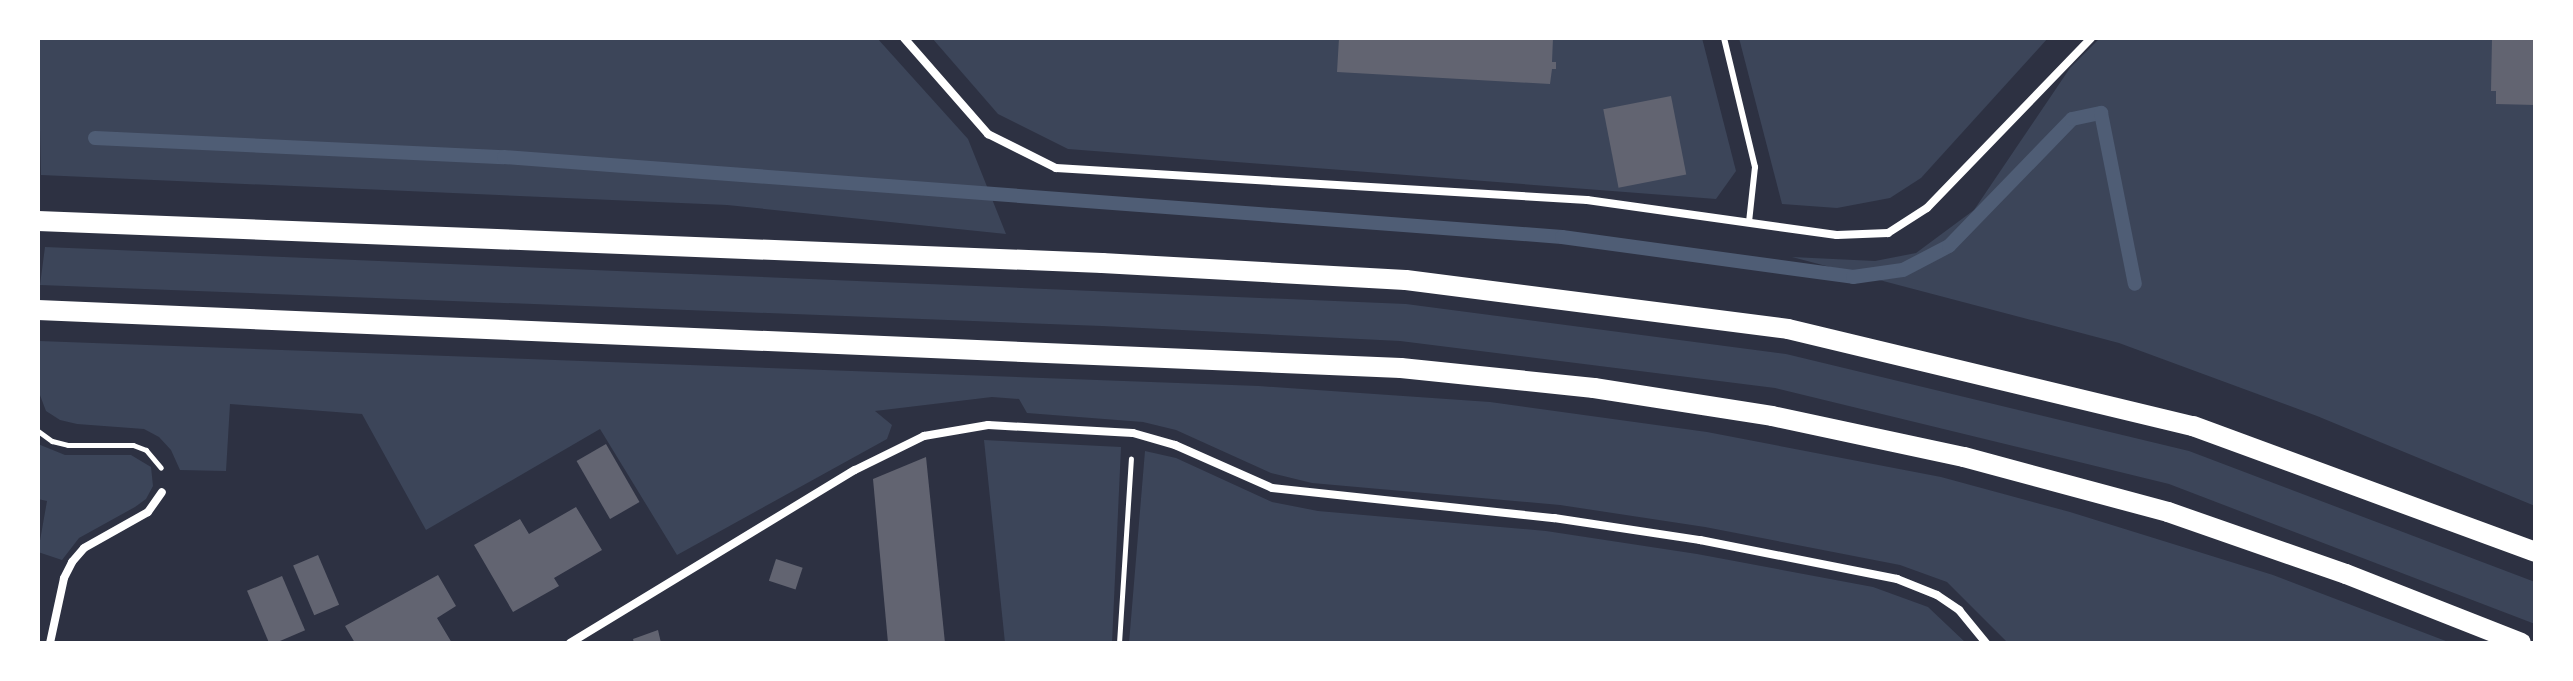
<!DOCTYPE html>
<html>
<head>
<meta charset="utf-8">
<style>
	body { margin:0 }
	#map { position:relative; width:2573px; height:681px; overflow:hidden; background:#2d3142; font-family:Arial,sans-serif }
	div>[style] { position:absolute }
	.green>* { inset:0; background:#3c4559 }
	.stream>* { height:14px; margin:-7px; padding:0 7px; transform-origin:7px; border-radius:7px; background:#4f5d75 }
	.building>* { inset:0; background:#626471; transform-origin:0 0 }
	.path>* { height:5px; margin:-2.5px; padding:0 2.5px; transform-origin:2.5px; border-radius:2.5px; background:#fff }
	.service>* { height:6px; margin:-3px; padding:0 3px; transform-origin:3px; border-radius:3px; background:#fff }
	.minor>* { height:8px; margin:-4px; padding:0 4px; transform-origin:4px; border-radius:4px; background:#fff }
	.primary>* { height:20px; margin:-10px; padding:0 10px; transform-origin:10px; border-radius:10px; background:#fff }
	span { translate:-50% -50%; white-space:nowrap; text-align:center; line-height:1.15; -webkit-text-stroke:6px #fff; paint-order:stroke }
	.frame { position:absolute; inset:0; border:40px solid #fff; pointer-events:none }
</style>
</head>
<body>
<div id="map">
	<div class="green">
		<div style="clip-path:polygon(38px 38px,877px 38px,968px 139px,1006px 234px,727px 205px,41px 175px)"></div>
		<div style="clip-path:polygon(932px 38px,1702px 38px,1736px 171px,1716px 199px,1068px 149px,998px 114px)"></div>
		<div style="clip-path:polygon(1739px 38px,2048px 38px,1921px 178px,1890px 198px,1837px 208px,1782px 204px)"></div>
		<div style="clip-path:polygon(2100px 38px,2535px 38px,2535px 506px,2317px 416px,2119px 343px,1792px 257px,1875px 261px,1916px 253px,1974px 210px,2070px 68px)"></div>
		<div style="clip-path:polygon(45px 247px,1406px 304px,1786px 354px,2189px 451px,2535px 582px,2535px 624px,2169px 484px,1775px 388px,1400px 341px,1102px 326px,40px 285px)"></div>
		<div style="clip-path:polygon(39px 341px,1259px 386px,1490px 402px,1707px 432px,1941px 477px,2070px 512px,2273px 575px,2451px 643px,2008px 643px,1947px 582px,1900px 565px,1705px 527px,1560px 505px,1312px 483px,1271px 473px,1176px 430px,1143px 422px,1027px 413px,1019px 399px,992px 397px,875px 411px,892px 425px,887px 439px,677px 555px,600px 429px,426px 530px,362px 414px,230px 404px,226px 471px,180px 470px,171px 450px,159px 437px,144px 429px,77px 424px,60px 420px,46px 411px,38px 390px)"></div>
		<div style="clip-path:polygon(984px 440px,1121px 447px,1112px 643px,1005px 643px)"></div>
		<div style="clip-path:polygon(38px 444px,65px 455px,131px 455px,151px 467px,153px 486px,146px 499px,135px 507px,79px 538px,62px 560px,38px 552px,47px 501px,38px 499px)"></div>
		<div style="clip-path:polygon(1145px 451px,1176px 458px,1272px 502px,1318px 511px,1546px 531px,1697px 554px,1873px 587px,1928px 607px,1966px 643px,1129px 643px)"></div>
	</div>
	<div class="stream">
		<div style="left:95px;top:138px;width:409px;rotate:2.7deg"></div>
		<div style="left:504px;top:157px;width:1061px;rotate:4.32deg"></div>
		<div style="left:1562px;top:237px;width:294px;rotate:7.8deg"></div>
		<div style="left:1853px;top:277px;width:50px;rotate:-8deg"></div>
		<div style="left:1903px;top:270px;width:52px;rotate:-27.6deg"></div>
		<div style="left:1949px;top:246px;width:177px;rotate:-45.9deg"></div>
		<div style="left:2072px;top:119px;width:30px;rotate:-12deg"></div>
		<div style="left:2101px;top:113px;width:174px;rotate:78.8deg"></div>
	</div>
	<div class="building">
		<div style="clip-path:polygon(1339px 38px,1553px 38px,1552px 62px,1556px 62px,1556px 69px,1552px 69px,1550px 84px,1337px 72px)"></div>
		<div style="clip-path:polygon(2492px 38px,2535px 38px,2535px 105px,2496px 104px,2496px 91px,2491px 91px)"></div>
		<div style="left:1671px;top:96px;width:80px;height:69px;rotate:79deg"></div>
		<div style="left:606px;top:444px;width:67px;height:34px;rotate:60deg"></div>
		<div style="clip-path:polygon(926px 457px,945px 643px,888px 643px,873px 479px)"></div>
		<div style="clip-path:polygon(576px 507px,602px 550px,554px 578px,559px 586px,513px 612px,474px 545px,520px 519px,529px 534px)"></div>
		<div style="left:318px;top:555px;width:54px;height:27px;rotate:67deg"></div>
		<div style="left:776px;top:559px;width:28px;height:23px;rotate:18deg"></div>
		<div style="clip-path:polygon(438px 575px,456px 606px,437px 618px,452px 643px,355px 643px,345px 626px)"></div>
		<div style="left:282px;top:576px;width:59px;height:38px;rotate:67deg"></div>
		<div style="clip-path:polygon(658px 630px,661px 643px,634px 643px,633px 639px)"></div>
	</div>
	<div class="path">
		<div style="left:38px;top:431px;width:17px;rotate:36deg"></div>
		<div style="left:52px;top:441px;width:16px;rotate:14deg"></div>
		<div style="left:68px;top:445px;width:65px"></div>
		<div style="left:133px;top:445px;width:14px;rotate:21deg"></div>
		<div style="left:146px;top:450px;width:23px;rotate:50deg"></div>
		<div style="left:1119px;top:643px;width:185px;rotate:-86.3deg"></div>
	</div>
	<div class="service">
		<div style="left:1724px;top:38px;width:133px;rotate:76.5deg"></div>
		<div style="left:1755px;top:167px;width:55px;rotate:96.2deg"></div>
	</div>
	<div class="minor">
		<div style="left:904px;top:38px;width:128px;rotate:48.8deg"></div>
		<div style="left:988px;top:134px;width:76px;rotate:26.6deg"></div>
		<div style="left:1056px;top:168px;width:532px;rotate:3.45deg"></div>
		<div style="left:1587px;top:200px;width:252px;rotate:8deg"></div>
		<div style="left:1837px;top:235px;width:51px;rotate:-2.2deg"></div>
		<div style="left:1888px;top:233px;width:46px;rotate:-32.7deg"></div>
		<div style="left:1927px;top:208px;width:236px;rotate:-46deg"></div>
		<div style="left:50px;top:643px;width:66px;rotate:-77.8deg"></div>
		<div style="left:64px;top:578px;width:18px;rotate:-63deg"></div>
		<div style="left:72px;top:562px;width:18px;rotate:-49deg"></div>
		<div style="left:84px;top:548px;width:73px;rotate:-29.4deg"></div>
		<div style="left:148px;top:512px;width:24px;rotate:-55deg"></div>
		<div style="left:570px;top:643px;width:333px;rotate:-31.3deg"></div>
		<div style="left:855px;top:470px;width:77px;rotate:-26.2deg"></div>
		<div style="left:924px;top:436px;width:65px;rotate:-9.8deg"></div>
		<div style="left:988px;top:425px;width:145px;rotate:3.2deg"></div>
		<div style="left:1133px;top:433px;width:44px;rotate:15.9deg"></div>
		<div style="left:1175px;top:445px;width:106px;rotate:23.9deg"></div>
		<div style="left:1272px;top:488px;width:284px;rotate:6.1deg"></div>
		<div style="left:1554px;top:518px;width:148px;rotate:8.6deg"></div>
		<div style="left:1700px;top:540px;width:201px;rotate:11.2deg"></div>
		<div style="left:1897px;top:579px;width:43px;rotate:21.8deg"></div>
		<div style="left:1937px;top:595px;width:27px;rotate:34deg"></div>
		<div style="left:1959px;top:610px;width:43px;rotate:50.7deg"></div>
	</div>
	<div class="primary">
		<div style="left:38px;top:221px;width:1065px;rotate:2.26deg"></div>
		<div style="left:1102px;top:263px;width:304px;rotate:3.2deg"></div>
		<div style="left:1406px;top:280px;width:385px;rotate:7.3deg"></div>
		<div style="left:1788px;top:329px;width:416px;rotate:13.5deg"></div>
		<div style="left:2193px;top:426px;width:364px;rotate:20.2deg"></div>
		<div style="left:38px;top:310px;width:1364px;rotate:2.44deg"></div>
		<div style="left:1401px;top:368px;width:194px;rotate:5.9deg"></div>
		<div style="left:1594px;top:388px;width:180px;rotate:8.9deg"></div>
		<div style="left:1772px;top:416px;width:196px;rotate:12.1deg"></div>
		<div style="left:1964px;top:457px;width:211px;rotate:15.1deg"></div>
		<div style="left:2168px;top:512px;width:188px;rotate:19.2deg"></div>
		<div style="left:2346px;top:574px;width:188px;rotate:21.5deg"></div>
	</div>
	<div class="frame"></div>
</div>
</body>
</html>
